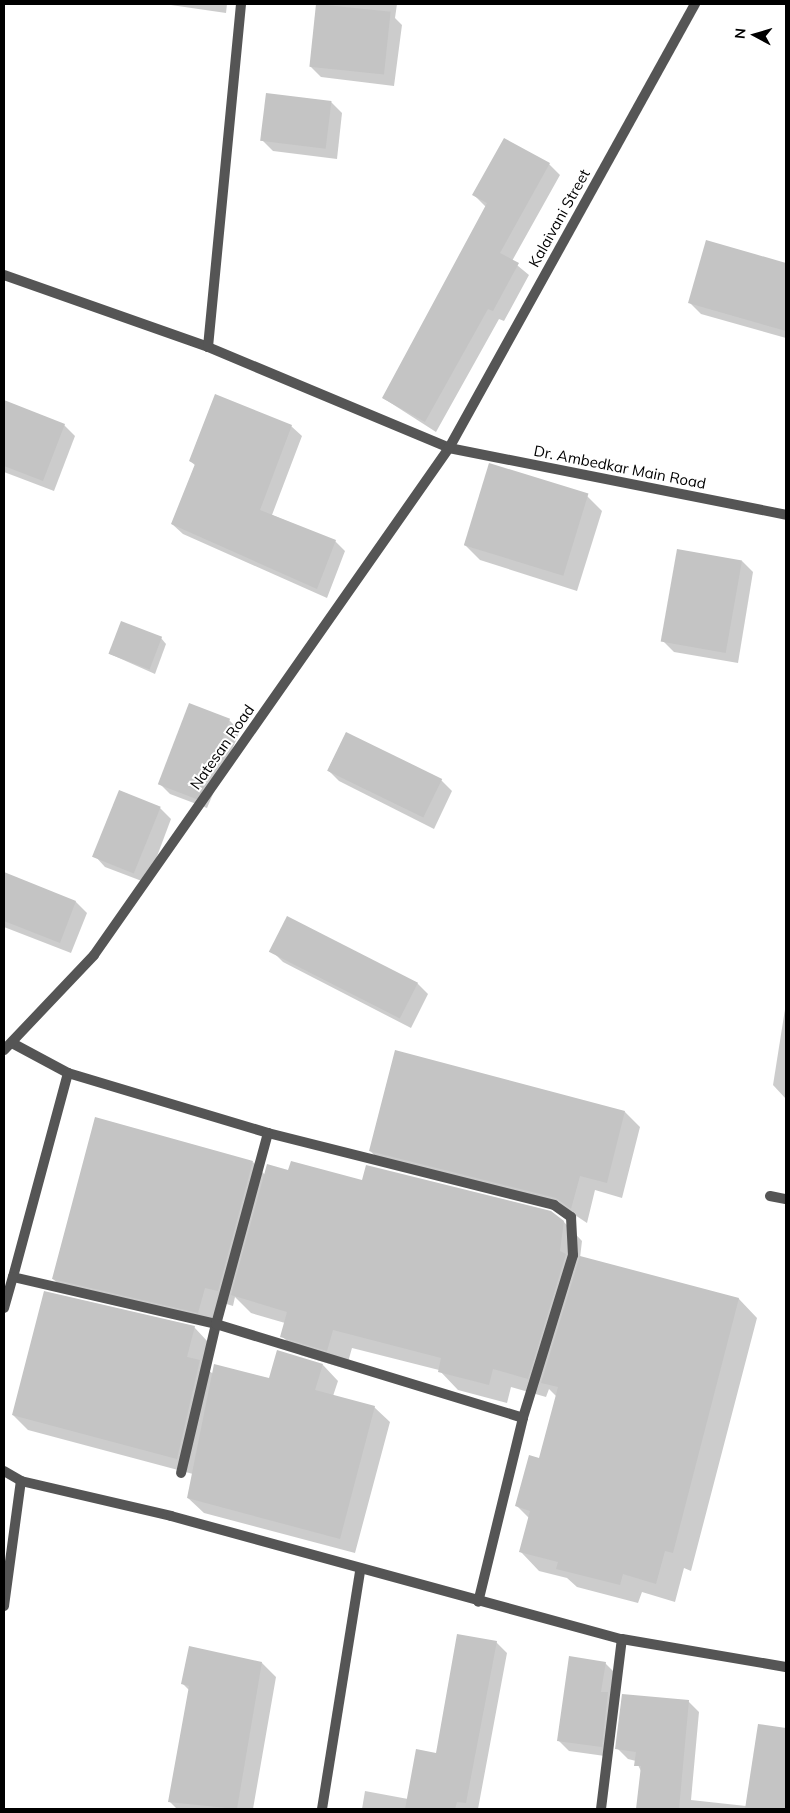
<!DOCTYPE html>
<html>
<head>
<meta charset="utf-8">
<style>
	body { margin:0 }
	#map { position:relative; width:790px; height:1813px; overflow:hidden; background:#fff; font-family:Mulish,sans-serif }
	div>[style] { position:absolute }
	.shadow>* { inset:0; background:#0003 }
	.building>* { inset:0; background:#c4c4c4; transform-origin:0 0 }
	.minor>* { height:10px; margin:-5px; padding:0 5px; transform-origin:5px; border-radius:5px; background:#555 }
	.tertiary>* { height:10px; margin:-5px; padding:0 5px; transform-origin:5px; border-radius:5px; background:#555 }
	span { translate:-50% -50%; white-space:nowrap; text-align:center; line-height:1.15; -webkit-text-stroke:4px #fff; paint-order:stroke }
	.street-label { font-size:15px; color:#000 }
	.frame { position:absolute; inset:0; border:5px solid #000; pointer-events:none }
	.north { position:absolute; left:730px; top:10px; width:50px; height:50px; -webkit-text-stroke:4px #fff; paint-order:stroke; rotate:276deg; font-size:14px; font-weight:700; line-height:20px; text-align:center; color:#000 }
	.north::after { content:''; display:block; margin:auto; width:18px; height:22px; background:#000; clip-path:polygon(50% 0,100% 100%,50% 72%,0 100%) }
</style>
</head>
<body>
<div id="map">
	<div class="shadow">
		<div style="clip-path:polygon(164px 4px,227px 4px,226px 13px)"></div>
		<div style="clip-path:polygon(318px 4px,397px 4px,395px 18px,402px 25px,394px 86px,321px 77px,310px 66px)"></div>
		<div style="clip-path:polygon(331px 102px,342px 113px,337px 159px,273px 151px,262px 140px)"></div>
		<div style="clip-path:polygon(549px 164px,560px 175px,512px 261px,529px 275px,504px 321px,499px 319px,436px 432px,383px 398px,486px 207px,474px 195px)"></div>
		<div style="clip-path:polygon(707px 241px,786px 264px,786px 338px,701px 314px,690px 303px)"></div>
		<div style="clip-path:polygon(4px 401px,64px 425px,75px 436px,54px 491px,4px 472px)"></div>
		<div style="clip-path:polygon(291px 426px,302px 436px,272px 515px,335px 541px,345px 551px,327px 598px,183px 534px,172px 524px,196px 466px,190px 461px)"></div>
		<div style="clip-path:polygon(587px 496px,602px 511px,577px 591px,480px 560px,464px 544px)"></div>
		<div style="clip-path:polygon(742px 561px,753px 572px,738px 663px,674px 652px,663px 641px)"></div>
		<div style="clip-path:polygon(161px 638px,166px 644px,155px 674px,110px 654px)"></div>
		<div style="clip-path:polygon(229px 720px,240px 731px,207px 808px,170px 794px,159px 783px)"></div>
		<div style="clip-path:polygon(346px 733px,441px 780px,452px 791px,434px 829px,339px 781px,328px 770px)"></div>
		<div style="clip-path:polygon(160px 808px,171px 819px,147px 883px,105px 867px,95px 856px)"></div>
		<div style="clip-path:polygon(4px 874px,76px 902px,87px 913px,71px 953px,4px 927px)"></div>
		<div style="clip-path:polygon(272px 951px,417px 983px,428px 994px,411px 1028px,283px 962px)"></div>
		<div style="clip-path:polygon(786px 1003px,786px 1099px,773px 1085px)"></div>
		<div style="clip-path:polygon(625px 1112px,640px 1127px,622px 1198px,595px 1190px,587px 1223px,572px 1213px,386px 1166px,370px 1151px)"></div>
		<div style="clip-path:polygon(253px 1162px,265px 1175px,289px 1172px,363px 1181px,564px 1222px,582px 1241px,580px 1258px,739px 1299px,757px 1318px,691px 1571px,684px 1568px,675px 1602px,642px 1592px,638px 1603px,577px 1587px,567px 1578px,539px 1571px,521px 1552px,529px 1518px,517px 1506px,540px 1460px,557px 1397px,549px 1389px,546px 1397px,511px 1387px,507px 1403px,458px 1390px,439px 1370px,352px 1348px,346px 1369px,300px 1355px,282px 1336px,285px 1323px,251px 1313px,235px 1297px,233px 1306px,220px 1302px,213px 1327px,69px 1294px,53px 1279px)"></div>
		<div style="clip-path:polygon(194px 1327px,209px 1343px,203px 1365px,213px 1374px,270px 1380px,323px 1365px,338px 1381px,333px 1396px,374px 1407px,390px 1422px,355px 1553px,204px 1513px,188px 1498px,193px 1474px,28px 1430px,13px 1415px)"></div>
		<div style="clip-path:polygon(496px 1642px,507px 1653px,478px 1809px,362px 1809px,365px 1791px,408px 1799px,437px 1755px)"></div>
		<div style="clip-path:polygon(262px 1663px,276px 1677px,253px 1809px,177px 1809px,169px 1801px,190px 1691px,183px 1684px)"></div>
		<div style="clip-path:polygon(605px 1663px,616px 1674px,612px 1757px,569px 1751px,558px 1740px)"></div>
		<div style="clip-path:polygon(688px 1701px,699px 1712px,691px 1800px,746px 1806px,759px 1725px,786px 1729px,786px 1809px,637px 1809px,641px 1771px,636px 1761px,628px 1759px,617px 1748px)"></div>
	</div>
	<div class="building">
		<div style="left:316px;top:4px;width:75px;height:63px;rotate:6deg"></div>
		<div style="left:266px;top:93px;width:66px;height:48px;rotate:7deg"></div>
		<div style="clip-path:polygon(504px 138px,550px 163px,500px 253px,519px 263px,493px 311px,488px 309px,425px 422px,382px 398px,487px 203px,472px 195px)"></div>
		<div style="clip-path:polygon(706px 240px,786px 263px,786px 331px,688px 303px)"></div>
		<div style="clip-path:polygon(215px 394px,292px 425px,260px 510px,336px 540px,317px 589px,171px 524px,195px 464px,189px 461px)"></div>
		<div style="clip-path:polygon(4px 400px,65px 424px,43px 481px,4px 466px)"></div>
		<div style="left:489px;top:463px;width:104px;height:86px;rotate:17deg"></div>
		<div style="left:677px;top:549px;width:66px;height:94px;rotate:10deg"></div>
		<div style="left:121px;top:621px;width:44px;height:35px;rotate:21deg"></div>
		<div style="left:189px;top:703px;width:44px;height:87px;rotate:21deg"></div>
		<div style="left:346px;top:732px;width:107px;height:43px;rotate:26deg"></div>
		<div style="left:119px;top:790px;width:45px;height:72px;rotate:22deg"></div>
		<div style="clip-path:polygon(4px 872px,76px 901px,60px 943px,4px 921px)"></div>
		<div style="left:287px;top:916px;width:147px;height:40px;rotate:27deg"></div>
		<div style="clip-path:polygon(395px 1050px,625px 1111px,607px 1183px,580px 1176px,571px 1209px,556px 1198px,369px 1151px)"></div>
		<div style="clip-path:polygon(95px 1117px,253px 1161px,218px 1291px,205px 1288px,198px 1313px,52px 1279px)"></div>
		<div style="clip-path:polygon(291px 1161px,362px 1180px,366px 1165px,551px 1211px,564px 1221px,560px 1251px,566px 1254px,528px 1379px,493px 1369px,489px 1385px,438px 1372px,441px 1358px,333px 1330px,327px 1351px,280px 1337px,287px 1312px,231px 1295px,267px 1164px,288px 1170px)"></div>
		<div style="clip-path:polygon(580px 1256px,739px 1298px,673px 1553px,665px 1551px,656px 1584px,623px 1574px,620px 1585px,556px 1569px,558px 1562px,519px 1552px,530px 1511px,515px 1506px,529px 1455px,539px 1458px,558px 1387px,541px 1383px)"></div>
		<div style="clip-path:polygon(44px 1291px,195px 1326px,187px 1357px,200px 1360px,177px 1459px,12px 1415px)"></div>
		<div style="clip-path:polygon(277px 1350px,323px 1364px,315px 1390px,375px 1406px,340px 1539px,187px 1498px,214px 1364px,269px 1378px)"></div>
		<div style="clip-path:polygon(457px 1634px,497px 1641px,466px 1803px,457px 1802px,455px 1809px,405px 1809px,416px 1749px,436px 1753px)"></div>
		<div style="clip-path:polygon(189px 1646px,262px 1662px,237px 1809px,168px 1802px,189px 1686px,181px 1684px)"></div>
		<div style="clip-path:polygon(569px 1656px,606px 1662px,601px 1692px,608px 1692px,602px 1747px,557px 1741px)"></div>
		<div style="clip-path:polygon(622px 1694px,689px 1700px,679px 1809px,636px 1809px,641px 1766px,634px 1766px,636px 1752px,615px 1749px)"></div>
		<div style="clip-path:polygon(758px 1724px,786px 1728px,786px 1809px,745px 1809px)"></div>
	</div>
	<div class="minor">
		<div style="left:4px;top:275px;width:216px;rotate:19.4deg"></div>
		<div style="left:208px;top:347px;width:261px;rotate:22.7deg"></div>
		<div style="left:208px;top:347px;width:345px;rotate:-84.5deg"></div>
		<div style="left:12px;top:1043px;width:64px;rotate:28.2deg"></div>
		<div style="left:68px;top:1073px;width:209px;rotate:16.7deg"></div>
		<div style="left:268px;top:1133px;width:295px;rotate:14.1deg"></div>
		<div style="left:554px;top:1205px;width:21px;rotate:35deg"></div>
		<div style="left:571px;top:1217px;width:38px;rotate:87deg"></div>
		<div style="left:573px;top:1255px;width:170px;rotate:107.1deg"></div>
		<div style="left:523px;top:1418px;width:189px;rotate:103.7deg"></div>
		<div style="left:68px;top:1073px;width:211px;rotate:105.1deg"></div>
		<div style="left:13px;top:1277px;width:208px;rotate:13deg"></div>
		<div style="left:216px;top:1324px;width:153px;rotate:103.2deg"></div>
		<div style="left:268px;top:1133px;width:198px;rotate:105.2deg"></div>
		<div style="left:216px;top:1324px;width:321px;rotate:17deg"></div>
		<div style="left:770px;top:1196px;width:16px;rotate:11deg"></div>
		<div style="left:4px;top:1308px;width:32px;rotate:-74deg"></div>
		<div style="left:4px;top:1471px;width:20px;rotate:30deg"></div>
		<div style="left:322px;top:1809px;width:241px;rotate:-80.9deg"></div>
		<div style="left:601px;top:1809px;width:171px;rotate:-83deg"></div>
	</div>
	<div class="tertiary">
		<div style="left:449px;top:448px;width:344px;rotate:11.2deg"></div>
		<div style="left:4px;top:1050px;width:131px;rotate:-46.5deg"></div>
		<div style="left:94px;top:955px;width:619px;rotate:-55deg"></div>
		<div style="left:449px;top:448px;width:508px;rotate:-61.01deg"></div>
		<div style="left:4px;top:1606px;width:126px;rotate:-82.3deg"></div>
		<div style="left:21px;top:1481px;width:154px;rotate:13.1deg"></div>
		<div style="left:171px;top:1516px;width:467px;rotate:15.3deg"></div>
		<div style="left:622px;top:1639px;width:166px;rotate:9.7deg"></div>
	</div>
	<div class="street-label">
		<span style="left:559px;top:218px;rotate:-61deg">Kalaivani Street</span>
		<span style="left:620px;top:467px;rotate:11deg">Dr. Ambedkar Main Road</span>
		<span style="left:222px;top:747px;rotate:-55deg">Natesan Road</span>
	</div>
	<div class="frame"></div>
	<div class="north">N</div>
</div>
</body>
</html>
